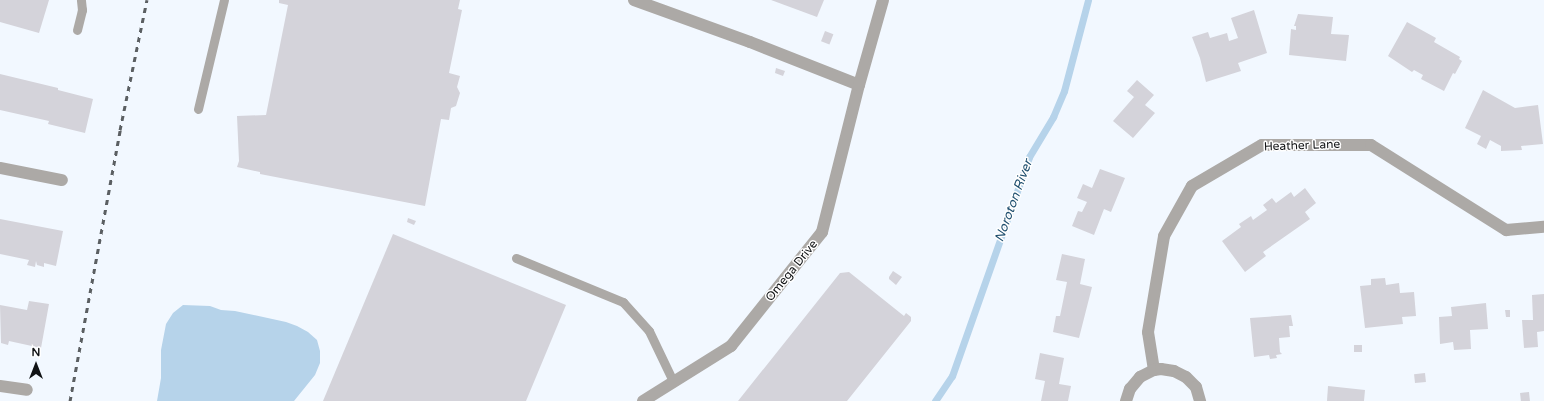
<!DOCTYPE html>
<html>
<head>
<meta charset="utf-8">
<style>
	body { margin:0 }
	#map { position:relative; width:1544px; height:401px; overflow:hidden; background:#f2f8ff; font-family:"Varela Round",sans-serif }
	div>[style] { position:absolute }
	.water>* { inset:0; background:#b6d3ea }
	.stream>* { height:7px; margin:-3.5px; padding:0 3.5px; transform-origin:3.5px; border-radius:3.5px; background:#b6d3ea }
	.building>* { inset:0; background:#d4d3da; transform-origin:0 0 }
	.service>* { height:9px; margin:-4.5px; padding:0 4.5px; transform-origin:4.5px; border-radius:4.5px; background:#aca9a6 }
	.minor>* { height:12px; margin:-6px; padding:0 6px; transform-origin:6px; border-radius:6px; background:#aca9a6 }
	.rail>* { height:3px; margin-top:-1.5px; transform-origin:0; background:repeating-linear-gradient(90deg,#5b5f62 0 5px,transparent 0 10px) }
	span { translate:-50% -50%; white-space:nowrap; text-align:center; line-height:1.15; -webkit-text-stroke:3px #fff; paint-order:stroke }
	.street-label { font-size:12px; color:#111315 }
	.water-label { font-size:13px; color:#1e4e6e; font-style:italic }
	.north { position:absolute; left:16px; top:345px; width:40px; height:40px; -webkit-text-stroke:3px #fff; paint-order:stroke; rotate:0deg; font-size:11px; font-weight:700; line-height:16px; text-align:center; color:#111315 }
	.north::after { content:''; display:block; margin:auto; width:14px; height:18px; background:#111315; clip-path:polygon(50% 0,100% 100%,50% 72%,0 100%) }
</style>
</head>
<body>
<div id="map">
	<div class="water">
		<div style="clip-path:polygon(183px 305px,210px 306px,221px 310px,235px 311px,286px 322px,297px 326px,308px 332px,317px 340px,320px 351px,320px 363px,315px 375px,294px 401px,157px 401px,161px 378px,161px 350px,166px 324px,173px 313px)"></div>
	</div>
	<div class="stream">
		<div style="left:935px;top:401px;width:30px;rotate:-56deg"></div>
		<div style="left:952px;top:376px;width:232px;rotate:-70.6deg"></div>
		<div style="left:1029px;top:157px;width:47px;rotate:-59deg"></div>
		<div style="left:1053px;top:117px;width:28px;rotate:-67deg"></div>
		<div style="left:1064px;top:91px;width:94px;rotate:-75.2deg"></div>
	</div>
	<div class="building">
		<div style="clip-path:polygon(0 0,49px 0,39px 33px,0 22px)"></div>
		<div style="clip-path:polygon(279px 0,460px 0,458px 9px,462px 10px,449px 73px,460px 76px,457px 87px,460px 93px,456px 106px,451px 108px,449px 120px,441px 119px,425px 206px,260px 174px,260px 172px,237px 167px,239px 161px,237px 116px,266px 115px,288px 5px,279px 3px)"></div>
		<div style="clip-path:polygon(771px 0,824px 0,817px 17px)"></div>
		<div style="clip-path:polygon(1254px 10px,1267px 53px,1238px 63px,1241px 71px,1206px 82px,1200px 58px,1192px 37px,1208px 32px,1210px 38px,1227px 33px,1229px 41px,1238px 38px,1231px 18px)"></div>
		<div style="clip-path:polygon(1298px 14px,1333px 17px,1331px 34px,1349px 35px,1346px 61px,1289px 55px,1291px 29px,1296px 30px,1296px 26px,1294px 26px)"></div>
		<div style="clip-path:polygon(1407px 22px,1436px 38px,1434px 42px,1460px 57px,1459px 59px,1462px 61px,1455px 74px,1453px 73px,1444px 91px,1421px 79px,1423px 75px,1414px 70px,1412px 72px,1388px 56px)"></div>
		<div style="left:825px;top:31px;width:9px;height:11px;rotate:21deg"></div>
		<div style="clip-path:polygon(776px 68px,785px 71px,783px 76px,775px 73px)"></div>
		<div style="clip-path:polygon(0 74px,58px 88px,58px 90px,93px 99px,85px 133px,48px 124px,49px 121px,0 110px)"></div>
		<div style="clip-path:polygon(1137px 80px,1154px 95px,1145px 105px,1155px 113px,1133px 138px,1113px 121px,1134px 97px,1127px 91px)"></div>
		<div style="clip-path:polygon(1483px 90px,1515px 108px,1538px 105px,1543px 144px,1521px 146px,1522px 150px,1501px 151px,1501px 146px,1490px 140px,1486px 149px,1477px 144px,1481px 136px,1465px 128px)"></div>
		<div style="clip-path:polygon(1100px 169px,1125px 178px,1111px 212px,1104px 209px,1094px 235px,1072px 226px,1078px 211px,1082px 212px,1087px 202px,1077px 198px,1083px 184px,1092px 188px)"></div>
		<div style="clip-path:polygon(1305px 188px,1316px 203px,1305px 212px,1310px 219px,1263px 252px,1266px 256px,1245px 272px,1222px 241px,1241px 227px,1239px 224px,1251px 216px,1253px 220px,1267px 210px,1263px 205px,1272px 198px,1276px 203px,1291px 192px,1294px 197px)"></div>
		<div style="clip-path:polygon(408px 218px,416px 221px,414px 225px,407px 222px)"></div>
		<div style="clip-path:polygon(0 219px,63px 231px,56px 266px,44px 263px,44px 267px,37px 265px,36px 261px,35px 267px,27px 265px,29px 260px,0 254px)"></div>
		<div style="clip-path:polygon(393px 234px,566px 305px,526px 401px,323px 401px)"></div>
		<div style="clip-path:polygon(1062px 254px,1085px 259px,1080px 284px,1092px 287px,1079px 338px,1053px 332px,1056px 316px,1060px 316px,1067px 282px,1056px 280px)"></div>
		<div style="clip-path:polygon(893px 271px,902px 277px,896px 285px,889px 279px,889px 277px)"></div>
		<div style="clip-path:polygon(849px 272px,904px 316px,906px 313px,911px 317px,911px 321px,847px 401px,738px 401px,840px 273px)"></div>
		<div style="clip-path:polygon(1385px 278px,1386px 285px,1399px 283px,1400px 293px,1414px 292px,1416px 316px,1402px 317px,1403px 324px,1365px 328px,1360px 286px,1371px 285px,1371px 279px)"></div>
		<div style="clip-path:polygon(1544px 294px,1544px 331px,1537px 332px,1538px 347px,1524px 348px,1522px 320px,1533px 320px,1532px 295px)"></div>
		<div style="clip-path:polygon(29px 301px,49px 304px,41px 348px,9px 341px,8px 345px,1px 343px,0 305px,27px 310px)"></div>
		<div style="clip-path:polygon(1486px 303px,1488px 329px,1470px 330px,1471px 349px,1454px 350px,1453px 342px,1440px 344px,1439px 317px,1452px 316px,1451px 307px)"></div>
		<div style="clip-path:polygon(1505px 310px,1510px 310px,1510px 317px,1506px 317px)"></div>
		<div style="clip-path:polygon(1291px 315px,1293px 326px,1289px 326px,1290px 337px,1279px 338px,1280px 352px,1282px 354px,1276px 355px,1277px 358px,1270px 359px,1269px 355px,1254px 357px,1250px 318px)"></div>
		<div style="left:1354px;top:345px;width:8px;height:7px"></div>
		<div style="clip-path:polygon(1040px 353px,1064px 358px,1059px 384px,1071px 386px,1068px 401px,1041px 401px,1045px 381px,1035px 379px)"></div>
		<div style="left:1425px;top:373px;width:9px;height:11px;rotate:84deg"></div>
		<div style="clip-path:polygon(1328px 386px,1365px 390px,1364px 401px,1327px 401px)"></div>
		<div style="left:1529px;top:392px;width:9px;height:9px;rotate:84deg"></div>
	</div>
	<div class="service">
		<div style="left:77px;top:30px;width:21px;rotate:-76deg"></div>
		<div style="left:82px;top:10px;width:10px;rotate:-96deg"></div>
		<div style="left:198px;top:109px;width:112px;rotate:-76.6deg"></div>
		<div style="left:516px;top:258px;width:116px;rotate:22.4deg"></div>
		<div style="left:623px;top:302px;width:39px;rotate:48deg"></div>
		<div style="left:649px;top:331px;width:55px;rotate:64.4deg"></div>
	</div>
	<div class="minor">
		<div style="left:634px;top:0;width:123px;rotate:19.9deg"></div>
		<div style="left:750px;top:42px;width:117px;rotate:21.5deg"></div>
		<div style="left:0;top:168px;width:63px;rotate:11deg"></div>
		<div style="left:1154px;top:370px;width:38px;rotate:-99deg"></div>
		<div style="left:1148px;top:332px;width:97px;rotate:-80.5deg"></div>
		<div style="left:1164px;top:236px;width:57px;rotate:-60.8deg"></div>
		<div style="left:1192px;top:186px;width:81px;rotate:-30.4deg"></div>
		<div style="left:1262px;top:145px;width:109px"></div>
		<div style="left:1371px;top:145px;width:160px;rotate:32.2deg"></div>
		<div style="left:1506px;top:230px;width:38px;rotate:-5deg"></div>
		<div style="left:0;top:386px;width:27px;rotate:8deg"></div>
		<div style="left:643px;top:401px;width:104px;rotate:-32deg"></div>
		<div style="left:731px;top:346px;width:146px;rotate:-51.4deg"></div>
		<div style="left:822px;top:232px;width:152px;rotate:-75.9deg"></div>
		<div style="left:859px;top:85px;width:88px;rotate:-74.2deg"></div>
		<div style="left:1126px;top:401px;width:13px;rotate:-72deg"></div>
		<div style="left:1130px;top:389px;width:16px;rotate:-50deg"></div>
		<div style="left:1140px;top:377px;width:16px;rotate:-27deg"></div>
		<div style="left:1154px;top:370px;width:7px;rotate:-8deg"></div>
		<div style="left:1161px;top:369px;width:13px;rotate:9deg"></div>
		<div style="left:1174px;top:371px;width:13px;rotate:27deg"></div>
		<div style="left:1186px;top:377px;width:14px;rotate:45deg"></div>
		<div style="left:1196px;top:387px;width:15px;rotate:74deg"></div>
	</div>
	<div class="rail">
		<div style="left:70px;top:401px;width:276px;rotate:-79.5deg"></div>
		<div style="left:120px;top:130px;width:133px;rotate:-78.3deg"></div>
	</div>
	<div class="street-label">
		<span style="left:1302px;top:146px;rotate:-2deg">Heather Lane</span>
		<span style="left:792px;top:271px;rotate:-51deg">Omega Drive</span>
	</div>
	<div class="water-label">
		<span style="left:1014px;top:201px;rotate:-70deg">Noroton River</span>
	</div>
	<div class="north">N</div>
</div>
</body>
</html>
